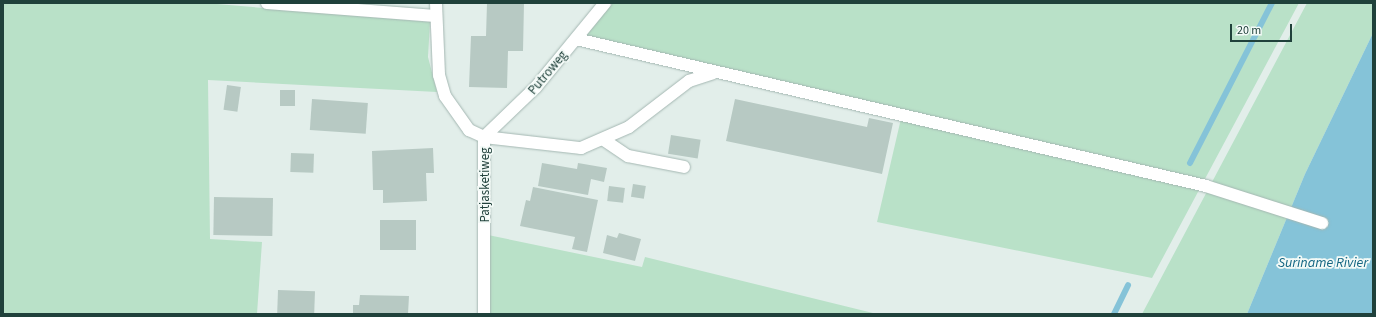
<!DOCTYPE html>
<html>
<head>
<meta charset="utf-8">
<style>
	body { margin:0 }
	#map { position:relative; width:1376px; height:317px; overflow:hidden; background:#e2eeea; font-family:"Source Sans 3",sans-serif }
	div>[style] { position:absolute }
	.green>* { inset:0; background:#b9e1c8 }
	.water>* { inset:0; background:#85c3d8 }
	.stream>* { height:6px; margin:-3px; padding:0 3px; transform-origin:3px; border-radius:3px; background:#85c3d8 }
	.building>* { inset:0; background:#b7c9c3; transform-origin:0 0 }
	.roads { filter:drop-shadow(0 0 1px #a4b7b2) drop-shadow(0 0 1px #a4b7b2) }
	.service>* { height:12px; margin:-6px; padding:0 6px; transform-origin:6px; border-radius:6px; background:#fff }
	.minor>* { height:12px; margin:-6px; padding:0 6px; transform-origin:6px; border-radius:6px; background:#fff }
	span { translate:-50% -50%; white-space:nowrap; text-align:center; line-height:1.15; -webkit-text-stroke:3.5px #f3faf7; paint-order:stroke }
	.street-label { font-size:13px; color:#20413b }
	.water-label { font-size:14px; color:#146683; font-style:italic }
	.frame { position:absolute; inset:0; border:4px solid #20413b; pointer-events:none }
	.scale { position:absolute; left:1230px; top:24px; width:62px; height:18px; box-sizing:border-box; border:2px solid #20413b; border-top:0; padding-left:5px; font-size:12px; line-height:14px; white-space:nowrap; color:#20413b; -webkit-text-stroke:3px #f3faf7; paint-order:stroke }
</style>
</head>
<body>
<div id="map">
	<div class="green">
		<div style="clip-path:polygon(3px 3px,205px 3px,430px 22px,428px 57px,437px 92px,208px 80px,210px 239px,262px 242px,257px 314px,3px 314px)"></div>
		<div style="clip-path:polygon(612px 3px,1299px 3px,1152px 278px,877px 222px,903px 110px,585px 35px)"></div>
		<div style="clip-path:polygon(1307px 3px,1373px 3px,1373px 33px,1305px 174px,1247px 314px,1142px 314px)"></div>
		<div style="clip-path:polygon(488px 235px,642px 267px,645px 257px,877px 314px,490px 314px)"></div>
	</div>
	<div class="water">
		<div style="clip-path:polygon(1373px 33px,1373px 314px,1247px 314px,1305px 174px)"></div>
	</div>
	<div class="stream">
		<div style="left:1190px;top:163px;width:180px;rotate:-62.9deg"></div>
		<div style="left:1114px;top:314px;width:32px;rotate:-64deg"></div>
	</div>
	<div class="building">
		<div style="clip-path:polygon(487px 3px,524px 3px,523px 51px,508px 51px,507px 88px,469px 87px,471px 36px,486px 36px)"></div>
		<div style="left:227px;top:85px;width:14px;height:25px;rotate:8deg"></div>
		<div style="left:280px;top:90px;width:15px;height:16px"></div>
		<div style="left:312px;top:99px;width:56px;height:31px;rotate:4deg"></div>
		<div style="clip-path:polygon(735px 99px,867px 127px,869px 118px,893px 123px,882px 174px,726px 141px)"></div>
		<div style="left:671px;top:135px;width:30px;height:19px;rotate:9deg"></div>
		<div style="clip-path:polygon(433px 148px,434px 173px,426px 173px,427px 201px,383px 203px,383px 190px,373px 190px,372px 151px)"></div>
		<div style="left:291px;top:153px;width:23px;height:19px;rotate:2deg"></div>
		<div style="clip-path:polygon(542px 163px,577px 169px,578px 163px,607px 168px,604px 182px,591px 179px,588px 195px,538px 186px)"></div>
		<div style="left:633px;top:184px;width:13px;height:13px;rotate:9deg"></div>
		<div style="left:609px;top:186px;width:16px;height:15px;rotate:7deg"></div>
		<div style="clip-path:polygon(533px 187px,598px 200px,587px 252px,572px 249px,575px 237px,520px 226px,526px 200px,530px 201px)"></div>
		<div style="left:214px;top:197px;width:59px;height:38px;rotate:1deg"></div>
		<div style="left:380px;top:220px;width:36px;height:30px"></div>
		<div style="clip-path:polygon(619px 233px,641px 239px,635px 261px,603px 253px,607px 235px,617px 238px)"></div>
		<div style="left:278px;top:290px;width:37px;height:24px;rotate:2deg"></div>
		<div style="clip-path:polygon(360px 295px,409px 296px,408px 314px,353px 314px,353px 305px,359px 305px)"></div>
	</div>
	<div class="roads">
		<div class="service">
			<div style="left:267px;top:3px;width:169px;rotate:4.4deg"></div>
			<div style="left:576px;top:39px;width:647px;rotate:13.13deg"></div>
			<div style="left:1206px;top:186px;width:122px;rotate:17.7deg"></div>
			<div style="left:484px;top:137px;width:98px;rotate:6.5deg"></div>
			<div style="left:581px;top:148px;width:52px;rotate:-23.6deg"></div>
			<div style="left:629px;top:127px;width:76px;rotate:-37.5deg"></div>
			<div style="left:689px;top:81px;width:25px;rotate:-18deg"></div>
			<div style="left:604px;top:140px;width:29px;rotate:34deg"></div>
			<div style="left:628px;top:156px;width:57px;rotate:11.1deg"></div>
		</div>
		<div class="minor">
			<div style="left:436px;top:3px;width:72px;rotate:87.6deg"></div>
			<div style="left:439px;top:75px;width:22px;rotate:74deg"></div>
			<div style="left:445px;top:96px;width:42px;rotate:54.8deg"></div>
			<div style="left:469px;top:130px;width:17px;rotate:25deg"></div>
			<div style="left:484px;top:137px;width:177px;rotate:90deg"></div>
			<div style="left:484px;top:137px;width:72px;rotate:-43.9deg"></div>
			<div style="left:536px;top:87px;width:109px;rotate:-50.6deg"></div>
		</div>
	</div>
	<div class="street-label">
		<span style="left:548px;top:73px;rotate:-50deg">Putroweg</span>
		<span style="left:485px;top:185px;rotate:-90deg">Patjasketiweg</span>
	</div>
	<div class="water-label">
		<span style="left:1323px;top:263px">Suriname Rivier</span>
	</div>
	<div class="frame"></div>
	<div class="scale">20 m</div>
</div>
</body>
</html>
